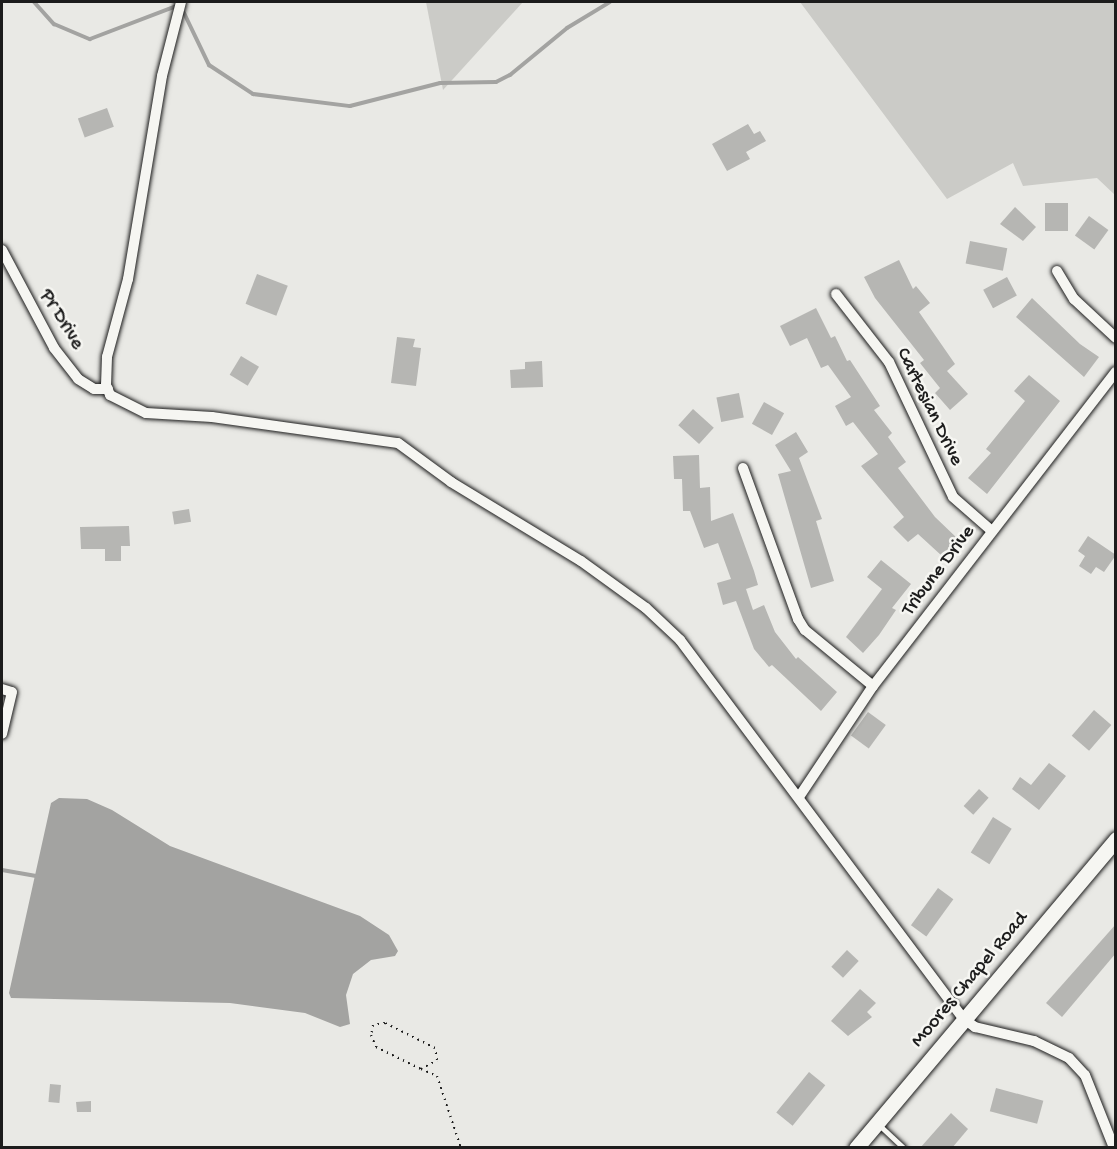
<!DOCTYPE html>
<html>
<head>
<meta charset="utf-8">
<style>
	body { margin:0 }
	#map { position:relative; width:1117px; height:1149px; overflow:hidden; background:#e9e9e5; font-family:"Gochi Hand",sans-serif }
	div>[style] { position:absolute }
	.green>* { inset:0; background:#cbcbc7 }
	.water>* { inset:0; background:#a3a3a1 }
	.stream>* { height:4px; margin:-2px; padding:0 2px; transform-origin:2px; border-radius:2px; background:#a3a3a1 }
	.building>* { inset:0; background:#b6b6b3; transform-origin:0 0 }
	.path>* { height:2px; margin-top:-1px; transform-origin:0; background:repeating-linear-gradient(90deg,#1c1c1c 0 1.5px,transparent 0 6px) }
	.roads { filter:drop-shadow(0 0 2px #1c1c1c) drop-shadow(0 0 2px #1c1c1c) }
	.lane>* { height:5px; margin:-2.5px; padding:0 2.5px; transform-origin:2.5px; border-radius:2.5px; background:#f6f6f2 }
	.street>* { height:10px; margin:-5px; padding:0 5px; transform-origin:5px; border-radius:5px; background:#f6f6f2 }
	.secondary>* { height:15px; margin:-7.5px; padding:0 7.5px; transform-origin:7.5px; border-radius:7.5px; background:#f6f6f2 }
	span { translate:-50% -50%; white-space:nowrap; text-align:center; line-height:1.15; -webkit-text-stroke:5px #f6f6f2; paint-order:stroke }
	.street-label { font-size:20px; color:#1c1c1c }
	.frame { position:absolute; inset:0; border:3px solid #1c1c1c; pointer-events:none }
</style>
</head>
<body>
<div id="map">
	<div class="green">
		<div style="clip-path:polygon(426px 2px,523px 2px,443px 90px)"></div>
		<div style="clip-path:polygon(800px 2px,1115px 2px,1115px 195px,1097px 178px,1023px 186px,1013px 163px,947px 199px)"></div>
	</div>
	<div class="water">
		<div style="clip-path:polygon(59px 798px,87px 799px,112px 810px,170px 846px,360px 916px,389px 935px,398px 951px,395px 956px,371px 960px,353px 974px,346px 995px,350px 1024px,340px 1027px,305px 1013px,230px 1003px,11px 998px,9px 993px,51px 803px)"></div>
	</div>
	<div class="stream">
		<div style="left:34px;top:2px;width:30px;rotate:48deg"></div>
		<div style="left:54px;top:24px;width:39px;rotate:23deg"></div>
		<div style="left:90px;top:39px;width:90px;rotate:-20.9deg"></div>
		<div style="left:184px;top:13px;width:58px;rotate:64.3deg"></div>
		<div style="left:209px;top:65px;width:53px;rotate:33.4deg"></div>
		<div style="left:253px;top:94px;width:98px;rotate:7.1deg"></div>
		<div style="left:350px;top:106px;width:93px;rotate:-14.3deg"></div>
		<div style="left:440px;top:83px;width:56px;rotate:-1deg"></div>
		<div style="left:496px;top:82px;width:16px;rotate:-27deg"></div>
		<div style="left:510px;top:75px;width:74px;rotate:-39.5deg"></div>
		<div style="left:567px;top:28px;width:50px;rotate:-31.2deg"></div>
		<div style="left:2px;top:870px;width:36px;rotate:10deg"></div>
	</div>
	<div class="building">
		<div style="left:107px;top:108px;width:20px;height:31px;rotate:70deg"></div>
		<div style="clip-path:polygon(748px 124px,754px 134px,760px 131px,766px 141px,746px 152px,750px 159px,727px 171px,712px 144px)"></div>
		<div style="left:1045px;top:203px;width:23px;height:28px"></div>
		<div style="clip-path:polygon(1015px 207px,1036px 227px,1023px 241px,1000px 224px)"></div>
		<div style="left:1089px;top:216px;width:24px;height:24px;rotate:36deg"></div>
		<div style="left:970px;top:241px;width:38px;height:23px;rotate:11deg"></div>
		<div style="clip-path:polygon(899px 260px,913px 289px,916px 286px,930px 303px,919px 312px,955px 364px,947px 371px,968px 394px,950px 410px,935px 393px,940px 388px,920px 363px,924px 360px,875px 298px,864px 277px)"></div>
		<div style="left:257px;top:274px;width:33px;height:32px;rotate:21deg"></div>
		<div style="left:1007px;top:277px;width:21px;height:27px;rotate:62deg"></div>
		<div style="clip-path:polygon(1032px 298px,1080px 344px,1099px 357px,1084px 377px,1016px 317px)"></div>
		<div style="clip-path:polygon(816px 308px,831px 338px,835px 336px,847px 361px,850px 360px,880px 406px,874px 410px,892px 433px,888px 437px,906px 462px,898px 468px,935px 517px,958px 539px,942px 556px,918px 534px,908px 542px,893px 527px,904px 517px,861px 466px,878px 454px,853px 422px,846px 426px,835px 406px,851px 397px,828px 365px,821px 368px,807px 338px,790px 346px,780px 326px)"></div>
		<div style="clip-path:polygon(397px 337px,415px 339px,413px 347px,421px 348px,416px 386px,391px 383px)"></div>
		<div style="left:241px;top:356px;width:21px;height:22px;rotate:31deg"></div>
		<div style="clip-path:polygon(542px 361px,543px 387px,511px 388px,510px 370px,525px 369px,525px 362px)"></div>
		<div style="clip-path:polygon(1029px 375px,1060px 401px,987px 494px,968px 478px,991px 453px,986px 449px,1025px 401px,1014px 391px)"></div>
		<div style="left:739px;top:393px;width:25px;height:23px;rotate:79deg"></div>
		<div style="left:764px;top:402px;width:23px;height:25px;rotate:29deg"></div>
		<div style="left:693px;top:409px;width:28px;height:22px;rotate:42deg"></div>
		<div style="clip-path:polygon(796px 432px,808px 452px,799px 458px,822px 519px,816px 521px,834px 581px,811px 588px,778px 474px,791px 471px,775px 445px)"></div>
		<div style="clip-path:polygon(699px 455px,700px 488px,710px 487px,711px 521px,733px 513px,754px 571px,758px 585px,746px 589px,753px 610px,764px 605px,775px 632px,796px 659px,798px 657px,837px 692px,821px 711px,772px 665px,769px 667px,754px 649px,736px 601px,723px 605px,717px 583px,731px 579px,718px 543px,704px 548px,690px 511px,683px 511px,682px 479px,674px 479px,673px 456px)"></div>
		<div style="left:189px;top:509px;width:13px;height:17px;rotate:81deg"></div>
		<div style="clip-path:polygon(129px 526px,130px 546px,121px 546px,121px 561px,105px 561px,105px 549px,81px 549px,80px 527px)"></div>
		<div style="clip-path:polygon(1088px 536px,1116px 555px,1104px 572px,1096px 567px,1091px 574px,1079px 566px,1085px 556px,1078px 551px)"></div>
		<div style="clip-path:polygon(881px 560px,911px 584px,892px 608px,896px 610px,879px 635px,863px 653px,846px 637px,882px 589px,867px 577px)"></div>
		<div style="left:1094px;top:710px;width:23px;height:34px;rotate:41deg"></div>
		<div style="left:868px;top:712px;width:22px;height:29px;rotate:36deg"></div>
		<div style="clip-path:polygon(1049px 763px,1066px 776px,1039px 810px,1012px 789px,1020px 777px,1031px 785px)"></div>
		<div style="left:979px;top:789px;width:13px;height:23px;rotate:42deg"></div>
		<div style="left:993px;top:817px;width:22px;height:42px;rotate:32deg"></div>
		<div style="left:938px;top:888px;width:19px;height:46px;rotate:36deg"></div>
		<div style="clip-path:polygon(1116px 924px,1116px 953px,1062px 1017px,1046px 1003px)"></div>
		<div style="left:847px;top:950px;width:16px;height:23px;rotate:43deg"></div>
		<div style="clip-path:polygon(860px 989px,876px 1003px,867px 1012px,872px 1017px,848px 1036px,831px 1021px)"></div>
		<div style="left:809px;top:1072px;width:21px;height:52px;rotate:39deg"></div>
		<div style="left:50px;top:1084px;width:11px;height:18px;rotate:5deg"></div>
		<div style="left:996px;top:1088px;width:49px;height:24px;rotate:15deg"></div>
		<div style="clip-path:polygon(91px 1101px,91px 1112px,77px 1112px,76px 1102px)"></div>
		<div style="clip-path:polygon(951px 1113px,968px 1129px,952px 1148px,920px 1148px)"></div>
	</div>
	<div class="path">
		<div style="left:421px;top:1069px;width:18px;rotate:-29deg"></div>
		<div style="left:437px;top:1060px;width:12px;rotate:-99deg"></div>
		<div style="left:435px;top:1048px;width:56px;rotate:-153.4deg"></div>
		<div style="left:385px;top:1023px;width:12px;rotate:171deg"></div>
		<div style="left:373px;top:1025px;width:10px;rotate:101deg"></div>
		<div style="left:371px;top:1035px;width:13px;rotate:67deg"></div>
		<div style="left:376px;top:1047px;width:50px;rotate:26.1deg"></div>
		<div style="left:421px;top:1069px;width:17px;rotate:24deg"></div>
		<div style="left:437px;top:1076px;width:76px;rotate:71.6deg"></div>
	</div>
	<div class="roads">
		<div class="lane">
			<div style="left:878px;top:1124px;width:35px;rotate:43deg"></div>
		</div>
		<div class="street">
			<div style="left:181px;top:2px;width:76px;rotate:104.4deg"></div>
			<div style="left:162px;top:76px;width:206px;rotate:99.5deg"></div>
			<div style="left:128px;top:279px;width:81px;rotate:105.1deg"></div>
			<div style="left:107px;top:357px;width:28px;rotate:92deg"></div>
			<div style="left:106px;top:385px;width:11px;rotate:68deg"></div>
			<div style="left:110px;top:395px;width:40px;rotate:26.6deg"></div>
			<div style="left:146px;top:413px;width:66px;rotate:3.5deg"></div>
			<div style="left:212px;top:417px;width:188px;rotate:8deg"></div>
			<div style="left:398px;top:443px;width:66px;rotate:36.3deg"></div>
			<div style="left:451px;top:482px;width:152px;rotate:31.3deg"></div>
			<div style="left:581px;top:561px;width:80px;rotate:35.9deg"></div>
			<div style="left:646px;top:608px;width:47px;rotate:43.3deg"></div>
			<div style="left:680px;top:640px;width:474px;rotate:53.2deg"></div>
			<div style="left:964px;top:1019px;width:14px;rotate:36deg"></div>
			<div style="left:975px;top:1027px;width:61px;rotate:13.3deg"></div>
			<div style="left:1034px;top:1041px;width:39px;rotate:26deg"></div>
			<div style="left:1069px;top:1058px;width:23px;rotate:47deg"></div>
			<div style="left:1085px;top:1075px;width:79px;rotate:68.3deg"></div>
			<div style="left:2px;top:250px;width:111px;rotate:62deg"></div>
			<div style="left:54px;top:348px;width:39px;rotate:52deg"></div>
			<div style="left:78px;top:379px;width:19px;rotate:32deg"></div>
			<div style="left:94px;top:389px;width:14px"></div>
			<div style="left:1057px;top:271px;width:33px;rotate:59deg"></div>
			<div style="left:1074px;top:299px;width:57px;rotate:42.9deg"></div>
			<div style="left:836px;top:294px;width:86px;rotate:52.1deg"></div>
			<div style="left:889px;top:362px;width:149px;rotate:64.6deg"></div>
			<div style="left:953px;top:497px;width:52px;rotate:41.1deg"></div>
			<div style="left:743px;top:468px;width:161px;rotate:70deg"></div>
			<div style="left:798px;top:619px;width:13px;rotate:58deg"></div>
			<div style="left:805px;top:630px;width:88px;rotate:39.5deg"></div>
			<div style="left:2px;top:689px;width:10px;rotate:17deg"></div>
			<div style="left:12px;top:692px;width:43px;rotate:103.4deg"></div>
			<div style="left:799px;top:797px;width:133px;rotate:-56.3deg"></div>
			<div style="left:873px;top:686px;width:397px;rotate:-52.3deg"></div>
		</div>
		<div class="secondary">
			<div style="left:856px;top:1148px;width:404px;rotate:-49.9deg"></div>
		</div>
	</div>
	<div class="street-label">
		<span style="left:61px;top:320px;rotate:58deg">Pr Drive</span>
		<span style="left:929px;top:407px;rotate:64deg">Cartesian Drive</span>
		<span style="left:939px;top:571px;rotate:-53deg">Tribune Drive</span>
		<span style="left:970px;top:980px;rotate:-50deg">Moores Chapel Road</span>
	</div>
	<div class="frame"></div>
</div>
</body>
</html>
